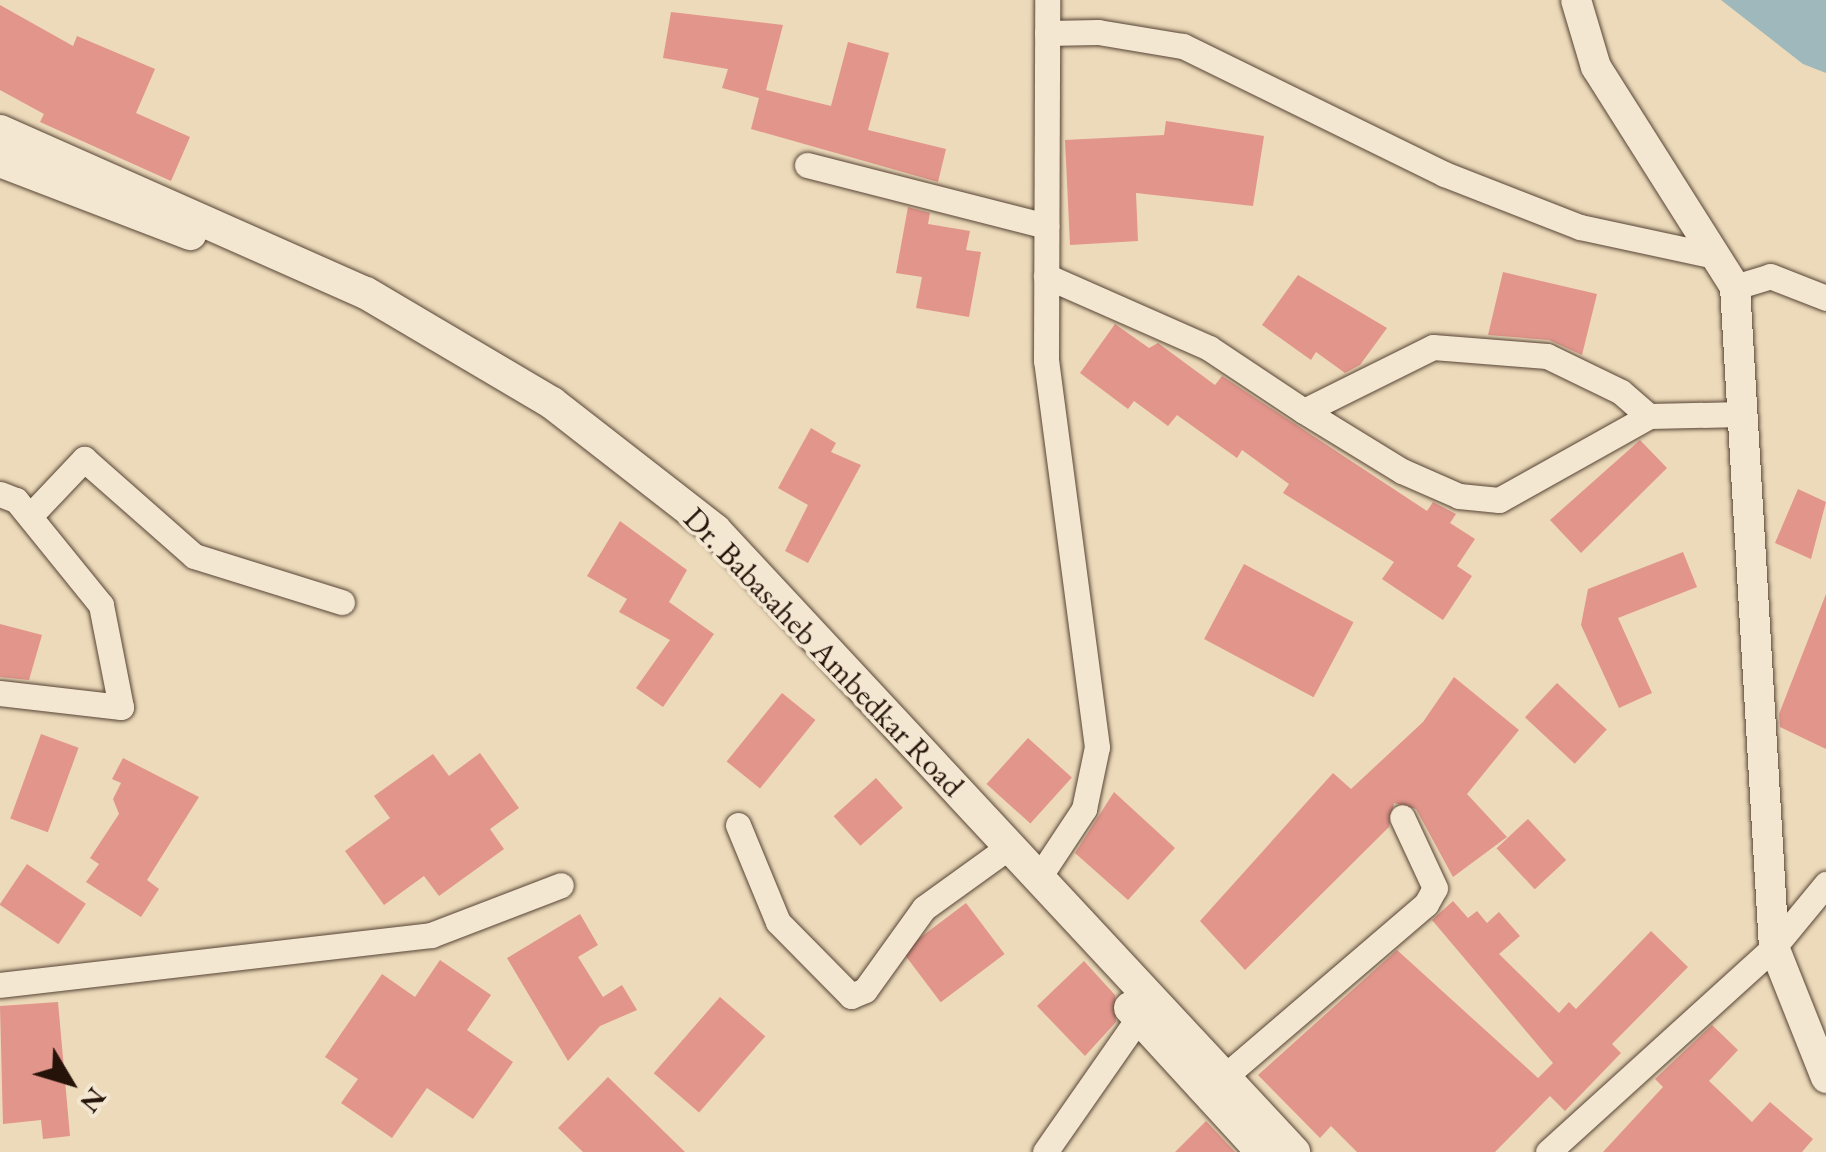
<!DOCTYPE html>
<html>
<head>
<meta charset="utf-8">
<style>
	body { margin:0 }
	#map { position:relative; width:1826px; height:1152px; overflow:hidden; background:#ecdaba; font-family:"EB Garamond",serif }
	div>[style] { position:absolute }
	.water>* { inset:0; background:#9eb8bb }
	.building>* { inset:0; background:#e2958b; transform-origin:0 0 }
	.roads { filter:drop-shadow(0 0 2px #574435) drop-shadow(0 0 2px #574435) }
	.minor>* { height:25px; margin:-12.5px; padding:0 12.5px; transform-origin:12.5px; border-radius:12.5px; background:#f3e7d2 }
	.tertiary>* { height:30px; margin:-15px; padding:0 15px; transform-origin:15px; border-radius:15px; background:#f3e7d2 }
	.secondary>* { height:32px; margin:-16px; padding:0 16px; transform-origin:16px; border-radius:16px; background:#f3e7d2 }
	span { translate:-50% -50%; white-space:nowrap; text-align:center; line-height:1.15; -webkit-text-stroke:8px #f3e7d2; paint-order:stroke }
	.street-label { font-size:32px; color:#251209 }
	.north { position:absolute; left:20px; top:1032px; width:100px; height:100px; -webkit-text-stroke:8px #f3e7d2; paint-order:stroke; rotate:128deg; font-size:28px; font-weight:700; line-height:40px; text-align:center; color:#251209 }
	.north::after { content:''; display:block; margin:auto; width:35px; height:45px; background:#251209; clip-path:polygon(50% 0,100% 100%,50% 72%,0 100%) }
</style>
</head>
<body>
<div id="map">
	<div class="water">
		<div style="clip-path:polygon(1721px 0,1826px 0,1826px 73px,1803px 64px)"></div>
	</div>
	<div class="building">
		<div style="clip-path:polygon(0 5px,73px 46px,77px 36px,155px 69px,136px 113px,190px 137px,171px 181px,40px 122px,44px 114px,0 90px)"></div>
		<div style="clip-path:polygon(671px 12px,783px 25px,766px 90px,831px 106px,848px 42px,889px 53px,868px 130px,946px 149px,938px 182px,751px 129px,759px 98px,722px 88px,728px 69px,663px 58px)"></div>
		<div style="clip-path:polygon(1166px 121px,1264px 136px,1253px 206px,1136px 193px,1138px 241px,1070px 245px,1065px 140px,1164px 135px)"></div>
		<div style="clip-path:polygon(908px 207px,930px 213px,928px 224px,970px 231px,966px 250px,981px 252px,969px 317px,916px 308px,922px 277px,896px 273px)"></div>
		<div style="clip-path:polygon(1503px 272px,1597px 294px,1582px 355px,1549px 340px,1488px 335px)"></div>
		<div style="clip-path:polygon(1298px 275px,1387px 328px,1360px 365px,1345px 373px,1316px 352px,1311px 360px,1262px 325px)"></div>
		<div style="clip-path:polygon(1115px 324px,1149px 348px,1158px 343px,1215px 385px,1222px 376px,1427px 511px,1433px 502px,1456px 514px,1450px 523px,1475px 539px,1457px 566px,1472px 576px,1443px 620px,1382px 579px,1394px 562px,1283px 493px,1289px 484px,1242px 450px,1237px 458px,1177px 415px,1168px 426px,1134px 401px,1128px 409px,1080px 373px)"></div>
		<div style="clip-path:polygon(811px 428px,836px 443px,831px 452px,861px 465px,808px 563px,785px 551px,808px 505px,778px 488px)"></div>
		<div style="clip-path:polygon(1640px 440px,1667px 468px,1581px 553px,1550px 520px)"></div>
		<div style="clip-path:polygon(1798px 489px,1826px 502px,1811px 559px,1775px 543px)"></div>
		<div style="clip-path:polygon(620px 521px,687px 570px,669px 602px,714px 634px,663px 707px,636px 688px,670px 640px,619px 612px,627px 599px,587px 576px)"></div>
		<div style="clip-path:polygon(1683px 552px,1697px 587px,1618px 618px,1652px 693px,1619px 708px,1581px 625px,1588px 589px)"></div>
		<div style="left:1244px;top:564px;width:124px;height:85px;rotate:28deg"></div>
		<div style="clip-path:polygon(1826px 594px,1826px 749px,1780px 727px,1779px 714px)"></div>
		<div style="clip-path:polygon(0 624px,42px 635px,29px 680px,0 677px)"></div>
		<div style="clip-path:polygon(1454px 677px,1519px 730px,1467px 794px,1507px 837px,1453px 877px,1416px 809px,1394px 803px,1389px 827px,1245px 970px,1200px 921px,1333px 773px,1351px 789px,1423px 722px)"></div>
		<div style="left:1557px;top:683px;width:68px;height:47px;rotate:43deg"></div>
		<div style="left:782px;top:693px;width:43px;height:88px;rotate:39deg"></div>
		<div style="left:41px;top:734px;width:40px;height:90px;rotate:20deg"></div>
		<div style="left:1028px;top:738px;width:59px;height:62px;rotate:42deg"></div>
		<div style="clip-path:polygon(480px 753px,519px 808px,490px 829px,504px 849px,439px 896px,424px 876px,384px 905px,345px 851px,390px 818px,374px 796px,433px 754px,449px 776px)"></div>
		<div style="clip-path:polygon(123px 758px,199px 797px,147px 880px,159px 889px,141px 917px,86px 882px,99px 864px,90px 858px,119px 814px,113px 799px,121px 783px,112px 779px)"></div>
		<div style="left:876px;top:778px;width:40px;height:57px;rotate:48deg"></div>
		<div style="clip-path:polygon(1114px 792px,1175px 848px,1128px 900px,1075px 853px)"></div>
		<div style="left:1528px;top:819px;width:56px;height:43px;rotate:47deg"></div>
		<div style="left:27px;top:864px;width:71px;height:49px;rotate:34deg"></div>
		<div style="clip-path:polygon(1453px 901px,1468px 918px,1477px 911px,1487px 923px,1499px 912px,1520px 936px,1499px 954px,1559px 1013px,1569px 1002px,1576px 1009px,1651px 931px,1688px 967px,1612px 1044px,1621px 1053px,1565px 1111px,1550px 1096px,1495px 1152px,1357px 1152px,1331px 1126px,1320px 1138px,1258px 1075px,1397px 950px,1538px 1078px,1553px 1063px,1432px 920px)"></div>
		<div style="left:966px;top:903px;width:64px;height:80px;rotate:53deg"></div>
		<div style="clip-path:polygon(580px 914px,598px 945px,578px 957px,603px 997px,622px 985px,637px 1010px,600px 1026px,568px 1061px,507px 958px)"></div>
		<div style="clip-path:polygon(440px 960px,491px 995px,467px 1030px,513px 1062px,473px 1119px,427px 1088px,392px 1138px,341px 1103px,358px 1079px,325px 1057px,382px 974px,415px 997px)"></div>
		<div style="clip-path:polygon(1084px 961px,1115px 995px,1116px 1022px,1085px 1056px,1037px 1006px)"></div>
		<div style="left:720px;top:997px;width:60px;height:101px;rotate:41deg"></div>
		<div style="clip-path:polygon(58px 1002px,70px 1136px,43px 1139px,41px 1120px,3px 1124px,0 1006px)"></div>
		<div style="clip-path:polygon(1712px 1025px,1738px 1050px,1709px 1081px,1752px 1122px,1770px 1102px,1813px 1139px,1802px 1152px,1603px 1152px,1663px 1087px,1655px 1079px)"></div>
		<div style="clip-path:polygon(608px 1077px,685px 1152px,583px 1152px,558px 1128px)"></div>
		<div style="clip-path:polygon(1206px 1121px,1235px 1152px,1175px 1152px)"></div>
	</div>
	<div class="roads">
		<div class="minor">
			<div style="left:1047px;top:33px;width:51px;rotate:-1.1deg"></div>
			<div style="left:1098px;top:32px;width:86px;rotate:9.4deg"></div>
			<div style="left:1183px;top:46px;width:291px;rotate:26.1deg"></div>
			<div style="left:1444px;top:174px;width:146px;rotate:21.3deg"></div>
			<div style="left:1580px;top:227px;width:138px;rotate:12.1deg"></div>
			<div style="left:807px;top:165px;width:247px;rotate:14.3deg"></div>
			<div style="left:1046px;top:276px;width:178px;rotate:23.8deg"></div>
			<div style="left:1209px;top:348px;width:114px;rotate:33.6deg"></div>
			<div style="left:1304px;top:411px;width:144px;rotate:-26.4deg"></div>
			<div style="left:1433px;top:347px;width:114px;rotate:4.5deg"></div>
			<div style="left:1547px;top:356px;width:82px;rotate:25.9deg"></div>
			<div style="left:1621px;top:392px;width:37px;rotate:41deg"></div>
			<div style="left:1649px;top:416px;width:93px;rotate:-1.2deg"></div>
			<div style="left:1735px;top:287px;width:37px;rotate:-17deg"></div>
			<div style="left:1770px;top:276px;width:60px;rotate:21.4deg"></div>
			<div style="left:1304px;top:411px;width:115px;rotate:31.5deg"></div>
			<div style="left:1402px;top:471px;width:62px;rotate:23.7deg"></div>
			<div style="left:1459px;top:496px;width:40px;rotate:5.7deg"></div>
			<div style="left:1499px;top:500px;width:172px;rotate:-29.2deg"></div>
			<div style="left:0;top:494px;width:17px;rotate:21deg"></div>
			<div style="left:16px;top:500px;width:135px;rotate:51deg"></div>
			<div style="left:101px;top:605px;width:104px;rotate:78.9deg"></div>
			<div style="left:121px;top:707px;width:122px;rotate:-173.4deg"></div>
			<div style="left:30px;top:516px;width:79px;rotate:-46.5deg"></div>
			<div style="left:84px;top:459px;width:147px;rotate:41.4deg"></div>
			<div style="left:194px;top:556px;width:155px;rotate:17.3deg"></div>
			<div style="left:738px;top:825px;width:105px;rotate:67.6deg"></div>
			<div style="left:778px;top:922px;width:104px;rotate:45.4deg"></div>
			<div style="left:851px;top:996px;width:15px;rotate:-23deg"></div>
			<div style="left:865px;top:990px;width:101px;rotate:-54.3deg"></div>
			<div style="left:924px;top:908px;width:106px;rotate:-35.8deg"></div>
			<div style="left:1039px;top:877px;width:82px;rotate:-56.5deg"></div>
			<div style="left:1084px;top:809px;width:63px;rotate:-78.2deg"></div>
			<div style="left:1097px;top:747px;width:389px;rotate:-97.5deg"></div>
			<div style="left:1046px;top:361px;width:361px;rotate:-89.8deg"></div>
			<div style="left:0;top:985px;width:434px;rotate:-6.6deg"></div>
			<div style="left:431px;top:935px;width:139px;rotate:-21deg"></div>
			<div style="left:1224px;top:1077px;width:266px;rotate:-40.6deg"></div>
			<div style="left:1426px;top:904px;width:18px;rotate:-61deg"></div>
			<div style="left:1435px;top:888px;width:78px;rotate:-114.9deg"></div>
			<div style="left:1045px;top:1152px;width:182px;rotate:-55.1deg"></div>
			<div style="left:1548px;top:1152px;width:305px;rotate:-42.2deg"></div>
			<div style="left:1774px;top:947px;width:82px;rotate:-50.5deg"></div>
		</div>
		<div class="tertiary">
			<div style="left:1576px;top:0;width:70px;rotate:73.4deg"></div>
			<div style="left:1596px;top:67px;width:260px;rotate:57.7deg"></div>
			<div style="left:1735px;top:287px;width:661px;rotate:86.62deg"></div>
			<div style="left:1774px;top:947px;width:141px;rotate:68.3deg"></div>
		</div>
		<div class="secondary">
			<div style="left:0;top:131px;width:400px;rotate:23.9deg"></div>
			<div style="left:366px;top:293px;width:216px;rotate:30.6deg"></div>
			<div style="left:552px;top:403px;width:207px;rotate:37.9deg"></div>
			<div style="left:715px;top:530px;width:850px;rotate:47.05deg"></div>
			<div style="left:0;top:161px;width:204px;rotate:21deg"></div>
			<div style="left:1130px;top:1008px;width:195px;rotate:47.5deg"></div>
		</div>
	</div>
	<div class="street-label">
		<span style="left:824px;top:652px;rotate:46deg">Dr. Babasaheb Ambedkar Road</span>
	</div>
	<div class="north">N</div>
</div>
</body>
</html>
